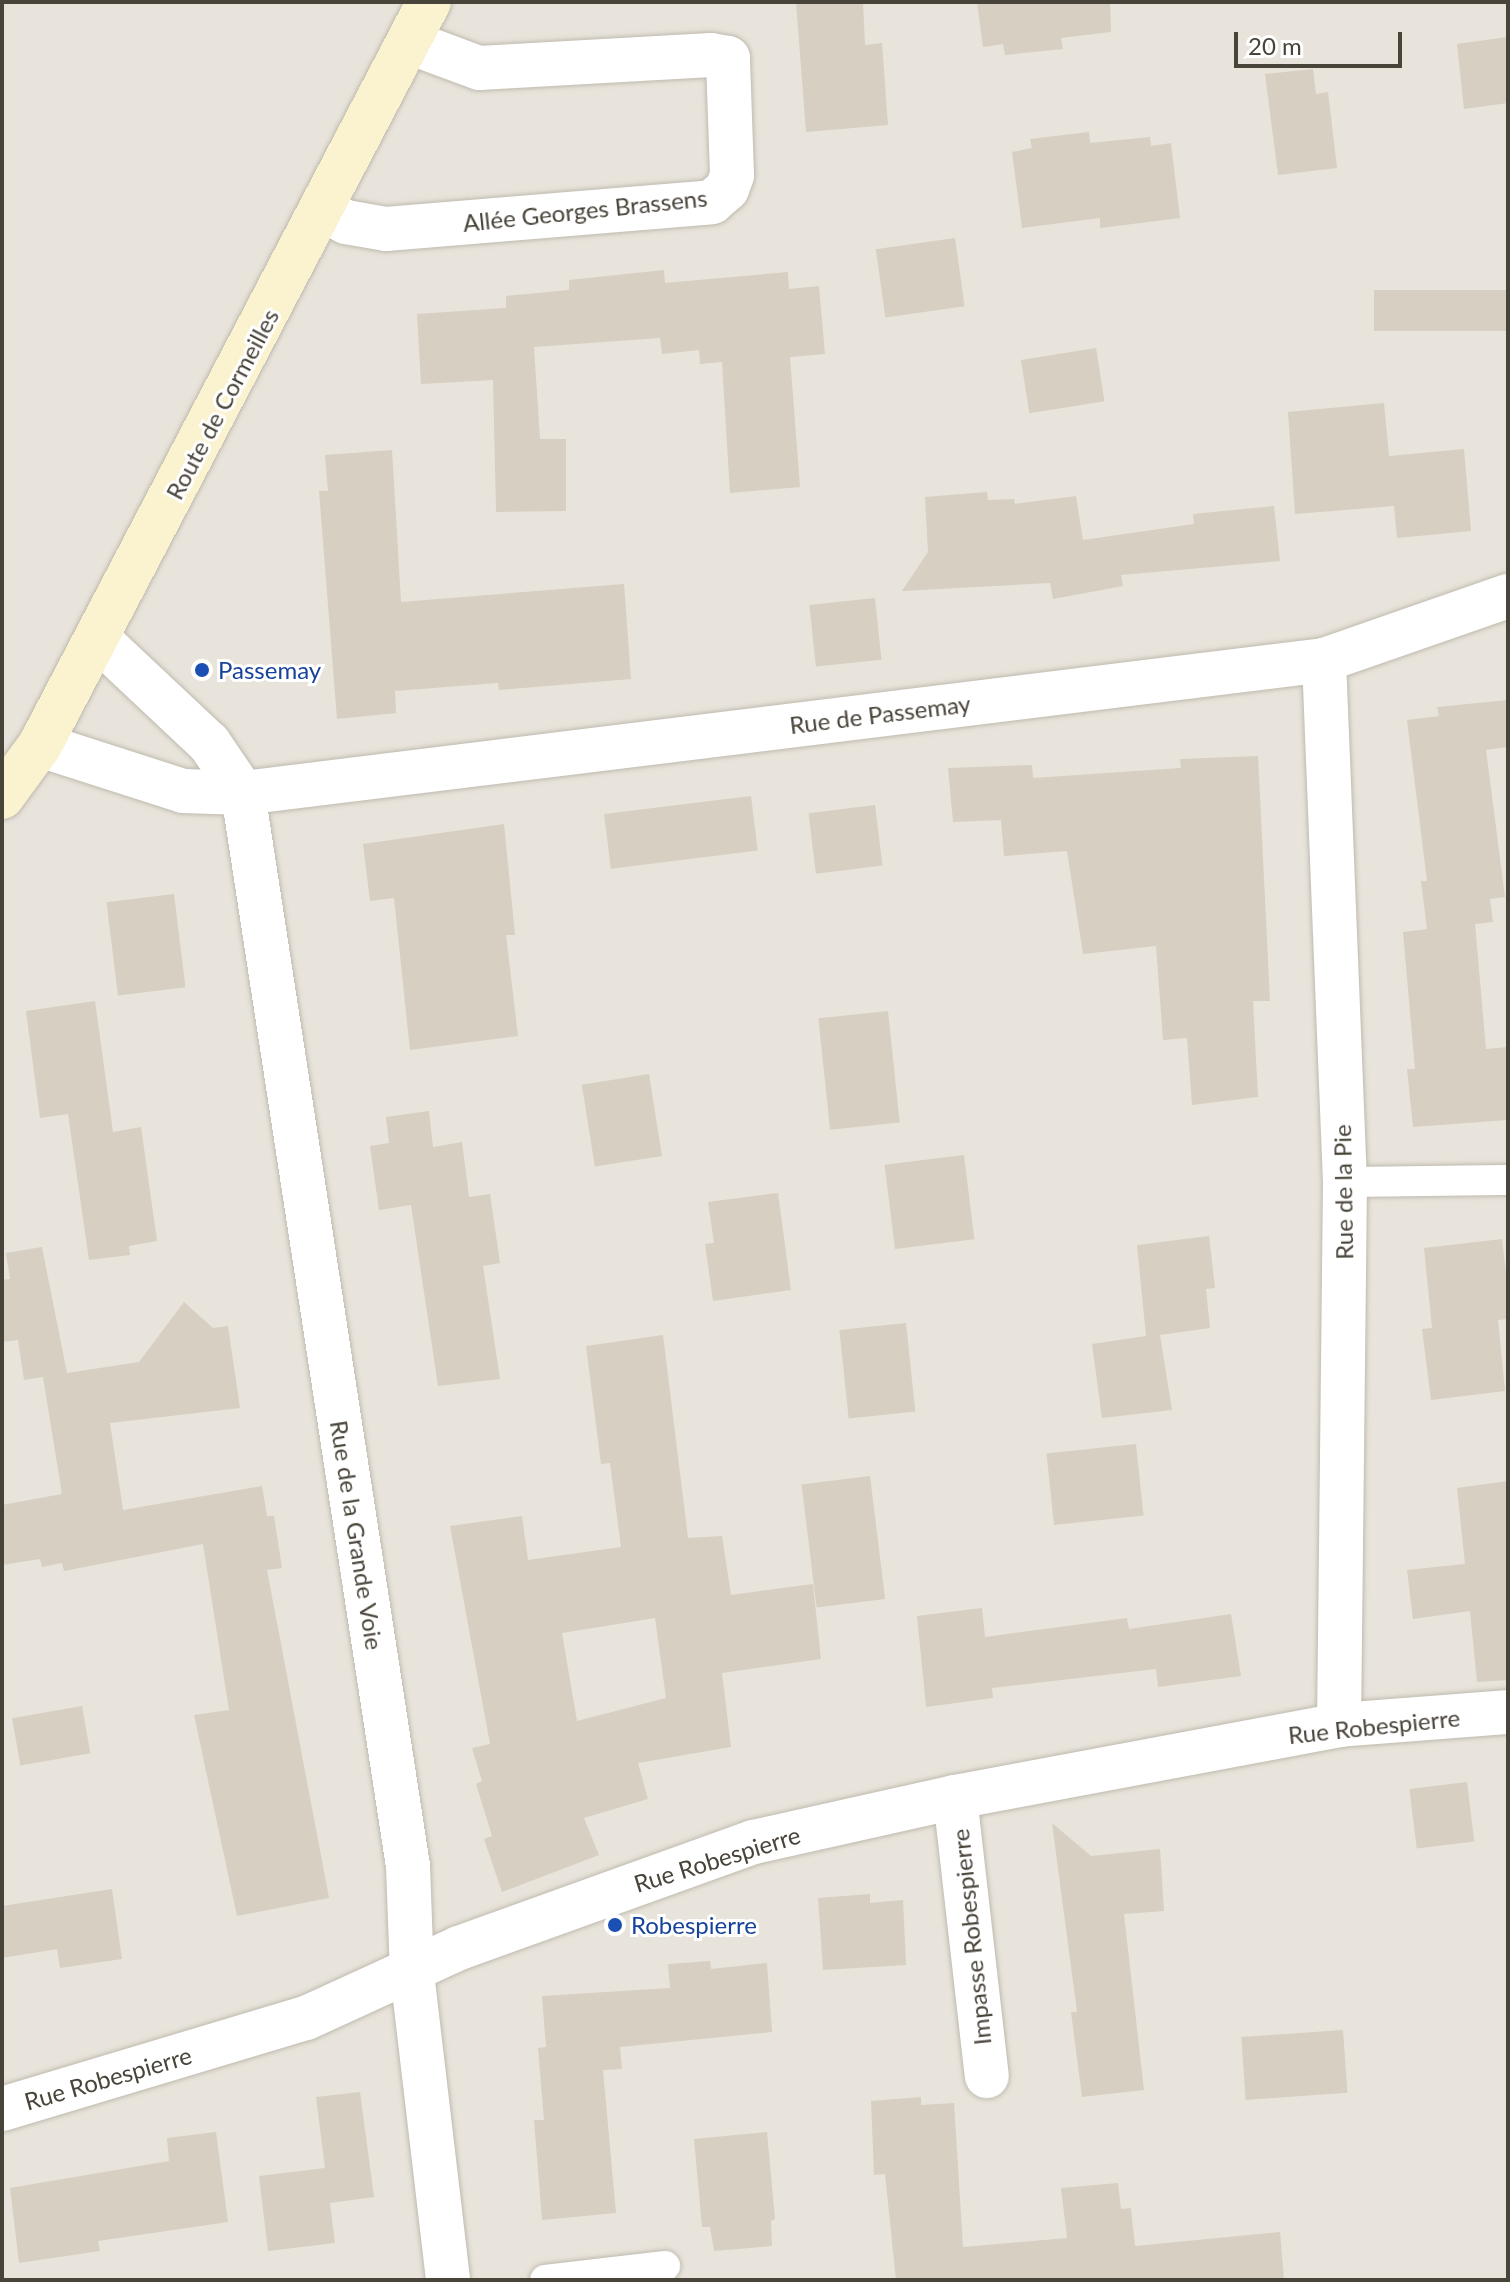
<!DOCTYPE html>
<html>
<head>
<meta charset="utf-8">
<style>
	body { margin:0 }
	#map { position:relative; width:1510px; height:2282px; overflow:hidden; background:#f5f2ec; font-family:Lato,sans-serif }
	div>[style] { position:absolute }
	.residential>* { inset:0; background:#e8e4db; transform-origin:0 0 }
	.building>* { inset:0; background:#d6cfc2; transform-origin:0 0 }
	.roads { filter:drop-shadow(0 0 2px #c0baaf) drop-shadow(0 0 2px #c0baaf) }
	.lane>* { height:30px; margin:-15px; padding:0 15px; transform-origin:15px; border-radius:15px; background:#fff }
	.street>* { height:44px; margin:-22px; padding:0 22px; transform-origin:22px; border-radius:22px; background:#fff }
	.secondary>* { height:44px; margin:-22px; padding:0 22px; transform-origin:22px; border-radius:22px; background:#fbf2d0 }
	.dots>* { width:22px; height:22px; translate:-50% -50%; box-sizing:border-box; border:4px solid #fff; border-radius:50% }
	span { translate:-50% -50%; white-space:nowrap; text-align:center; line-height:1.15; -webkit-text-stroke:6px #fff; paint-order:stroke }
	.street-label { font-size:24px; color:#49443a }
	.transit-label { font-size:24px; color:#164399 }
	.left { translate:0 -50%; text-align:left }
	.frame { position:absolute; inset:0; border:4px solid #49443a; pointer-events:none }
	.scale { position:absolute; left:1234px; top:32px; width:168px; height:36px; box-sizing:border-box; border:4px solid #49443a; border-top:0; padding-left:10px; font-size:24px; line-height:28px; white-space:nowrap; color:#49443a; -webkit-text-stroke:6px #fff; paint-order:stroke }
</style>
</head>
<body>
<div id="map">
	<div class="residential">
		<div style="left:2px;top:2px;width:1506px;height:2278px"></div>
	</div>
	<div class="building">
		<div style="clip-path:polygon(796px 2px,863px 2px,865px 45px,882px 43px,888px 125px,806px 132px)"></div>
		<div style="clip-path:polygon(977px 2px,1110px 2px,1111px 32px,1061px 38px,1063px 49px,1005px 55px,1003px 44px,983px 47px)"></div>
		<div style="clip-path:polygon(1508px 37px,1508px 103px,1464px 109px,1457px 44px)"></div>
		<div style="clip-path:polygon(1313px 69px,1316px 94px,1328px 92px,1337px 168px,1278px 175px,1265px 74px)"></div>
		<div style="clip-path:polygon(1089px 132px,1090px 143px,1150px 137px,1151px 146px,1171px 143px,1180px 218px,1100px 228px,1100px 218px,1022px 228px,1012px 152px,1032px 148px,1030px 139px)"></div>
		<div style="left:955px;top:238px;width:69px;height:80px;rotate:82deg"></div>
		<div style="clip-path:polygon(664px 270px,665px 283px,788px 272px,789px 289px,819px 286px,825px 354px,790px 357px,800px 487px,730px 493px,722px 362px,700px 364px,699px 350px,662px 354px,660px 338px,534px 347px,540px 439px,566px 439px,566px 511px,496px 512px,493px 380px,421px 384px,417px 314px,506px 308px,506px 296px,569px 290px,569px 280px)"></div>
		<div style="left:1508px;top:290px;width:41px;height:134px;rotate:90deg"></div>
		<div style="left:1096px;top:348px;width:54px;height:76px;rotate:81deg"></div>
		<div style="clip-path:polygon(1384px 403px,1389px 456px,1464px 449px,1471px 531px,1397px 538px,1394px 506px,1295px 514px,1288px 412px)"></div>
		<div style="clip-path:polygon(392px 450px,401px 602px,624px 584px,631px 679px,499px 690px,498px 683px,395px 691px,396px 713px,337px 719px,319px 491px,328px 491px,325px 455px)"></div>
		<div style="clip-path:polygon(987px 492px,988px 500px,1014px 499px,1015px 504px,1076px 496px,1083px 540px,1194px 524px,1193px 514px,1274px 506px,1280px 561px,1121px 575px,1123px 586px,1053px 599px,1050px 583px,902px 591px,928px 552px,925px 497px)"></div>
		<div style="left:875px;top:598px;width:62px;height:66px;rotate:84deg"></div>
		<div style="clip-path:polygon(1508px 700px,1508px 747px,1486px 750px,1505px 897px,1490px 899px,1493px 922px,1475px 924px,1486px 1049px,1508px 1047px,1508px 1120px,1413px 1127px,1407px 1069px,1415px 1069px,1403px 932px,1427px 929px,1421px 881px,1427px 881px,1407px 720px,1439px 716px,1437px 707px)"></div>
		<div style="clip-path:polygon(1258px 756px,1270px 1001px,1253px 1001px,1258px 1097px,1192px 1105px,1187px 1038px,1163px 1040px,1156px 946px,1083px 954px,1067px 851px,1004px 856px,1001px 820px,953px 822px,948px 768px,1032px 765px,1033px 778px,1181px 768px,1180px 759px)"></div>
		<div style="left:751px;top:796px;width:55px;height:148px;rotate:83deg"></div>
		<div style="left:875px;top:805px;width:61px;height:67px;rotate:83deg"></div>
		<div style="clip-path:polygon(504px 824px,515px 935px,506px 935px,518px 1036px,410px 1050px,394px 898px,370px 901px,363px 844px)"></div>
		<div style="left:174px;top:894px;width:94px;height:68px;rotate:83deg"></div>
		<div style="clip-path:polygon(95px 1001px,113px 1132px,141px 1127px,157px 1241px,129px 1246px,130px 1255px,89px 1260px,68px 1114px,40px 1118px,26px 1011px)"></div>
		<div style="left:888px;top:1011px;width:112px;height:70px;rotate:84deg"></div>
		<div style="left:649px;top:1074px;width:83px;height:68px;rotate:81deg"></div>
		<div style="clip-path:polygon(429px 1111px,433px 1147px,462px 1142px,469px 1197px,490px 1194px,500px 1263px,483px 1266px,500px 1379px,438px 1386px,411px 1205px,379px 1210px,370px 1146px,389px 1143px,386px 1117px)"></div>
		<div style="left:964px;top:1155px;width:85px;height:80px;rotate:83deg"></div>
		<div style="clip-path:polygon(778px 1193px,791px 1290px,713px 1301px,705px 1244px,714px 1243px,708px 1202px)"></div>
		<div style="clip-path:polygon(1209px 1236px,1215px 1288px,1206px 1289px,1210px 1328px,1160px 1335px,1172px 1410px,1102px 1418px,1092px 1344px,1146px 1336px,1137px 1245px)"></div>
		<div style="clip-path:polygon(1502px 1239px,1508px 1291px,1508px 1319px,1498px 1320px,1505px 1391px,1431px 1400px,1422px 1329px,1432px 1328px,1424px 1248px)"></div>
		<div style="clip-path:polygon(42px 1247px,67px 1373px,139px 1362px,184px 1302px,213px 1328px,228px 1326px,240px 1408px,110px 1423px,123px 1510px,262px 1486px,267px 1516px,274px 1516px,282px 1568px,267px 1570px,329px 1898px,237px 1916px,194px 1715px,229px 1710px,203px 1544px,64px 1571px,62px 1563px,42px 1567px,40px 1559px,2px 1565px,2px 1505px,62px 1494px,43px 1377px,55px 1375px,24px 1380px,18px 1340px,2px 1342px,2px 1280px,10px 1279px,6px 1253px)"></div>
		<div style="left:906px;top:1323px;width:89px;height:67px;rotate:84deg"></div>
		<div style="clip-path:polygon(evenodd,663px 1335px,688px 1538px,722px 1536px,731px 1595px,813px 1584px,821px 1659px,722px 1673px,731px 1747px,638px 1763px,648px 1799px,584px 1818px,599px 1855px,502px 1892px,484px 1839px,492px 1836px,476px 1784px,482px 1781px,472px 1748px,490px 1744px,450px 1526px,522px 1516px,528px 1560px,621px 1547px,610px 1463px,601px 1464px,586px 1346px,663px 1335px,655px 1618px,666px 1698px,577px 1721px,562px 1633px,655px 1618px)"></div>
		<div style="left:1136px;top:1444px;width:72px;height:90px;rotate:84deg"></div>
		<div style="left:870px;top:1476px;width:124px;height:69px;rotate:83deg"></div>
		<div style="clip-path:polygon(1508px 1481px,1508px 1680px,1477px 1682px,1470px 1611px,1413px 1619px,1407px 1570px,1465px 1564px,1457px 1488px)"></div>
		<div style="clip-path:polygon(982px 1608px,985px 1637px,1127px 1618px,1129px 1629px,1231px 1614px,1241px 1676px,1158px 1687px,1156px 1669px,992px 1688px,993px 1698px,926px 1707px,917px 1616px)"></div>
		<div style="left:82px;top:1706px;width:48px;height:71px;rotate:80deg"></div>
		<div style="left:1467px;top:1782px;width:60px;height:58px;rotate:83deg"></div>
		<div style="clip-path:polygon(1052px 1823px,1091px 1856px,1160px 1849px,1164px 1911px,1124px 1914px,1144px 2090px,1082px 2097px,1071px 2012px,1077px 2012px)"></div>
		<div style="clip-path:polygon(112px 1889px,122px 1959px,60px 1968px,57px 1949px,2px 1958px,2px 1906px)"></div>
		<div style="clip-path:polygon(870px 1894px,870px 1903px,903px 1900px,906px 1965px,823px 1970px,818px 1898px)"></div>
		<div style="clip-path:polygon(710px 1961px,711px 1969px,767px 1963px,772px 2032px,620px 2047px,622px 2069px,603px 2070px,616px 2213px,542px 2220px,534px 2120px,544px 2120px,538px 2048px,546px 2047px,542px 1996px,670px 1988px,668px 1964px)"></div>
		<div style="left:1343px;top:2030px;width:63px;height:102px;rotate:86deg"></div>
		<div style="clip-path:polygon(360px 2092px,374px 2197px,330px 2203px,335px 2243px,268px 2251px,259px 2176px,325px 2168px,316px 2097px)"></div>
		<div style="clip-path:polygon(921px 2097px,921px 2105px,954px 2103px,963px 2247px,1067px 2238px,1061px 2188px,1118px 2183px,1121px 2209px,1131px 2208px,1135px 2246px,1280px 2232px,1284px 2280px,896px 2280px,885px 2174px,874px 2175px,871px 2101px)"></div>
		<div style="clip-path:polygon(216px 2132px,228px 2222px,98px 2241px,100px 2251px,19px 2263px,10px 2188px,169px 2161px,167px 2138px)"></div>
		<div style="clip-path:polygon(767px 2132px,775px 2219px,771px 2221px,772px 2246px,714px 2251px,710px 2227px,702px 2227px,694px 2139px)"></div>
	</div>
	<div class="roads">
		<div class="lane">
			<div style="left:1345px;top:1182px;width:163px;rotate:-0.7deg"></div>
			<div style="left:545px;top:2280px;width:121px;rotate:-6.7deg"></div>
		</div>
		<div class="street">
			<div style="left:324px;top:210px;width:25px;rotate:29deg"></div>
			<div style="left:346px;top:222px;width:41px;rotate:9.9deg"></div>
			<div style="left:386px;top:229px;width:327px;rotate:-4.7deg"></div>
			<div style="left:712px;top:202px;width:20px;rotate:-41deg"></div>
			<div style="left:727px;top:189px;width:15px;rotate:-70deg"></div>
			<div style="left:732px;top:175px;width:117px;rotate:-92deg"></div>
			<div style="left:728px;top:58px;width:17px;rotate:-170deg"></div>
			<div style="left:711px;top:55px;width:232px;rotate:176.8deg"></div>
			<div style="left:479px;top:68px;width:75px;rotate:-159.6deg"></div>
			<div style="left:97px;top:638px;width:154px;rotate:43.2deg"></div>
			<div style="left:209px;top:743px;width:60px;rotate:55.8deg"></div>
			<div style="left:243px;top:793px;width:1086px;rotate:81.26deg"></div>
			<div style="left:408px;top:1866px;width:107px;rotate:87.9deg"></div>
			<div style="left:412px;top:1973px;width:309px;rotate:83.3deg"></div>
			<div style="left:1324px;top:660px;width:522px;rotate:87.7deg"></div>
			<div style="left:1345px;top:1182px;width:543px;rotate:90.63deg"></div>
			<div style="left:40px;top:745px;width:150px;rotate:17.8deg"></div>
			<div style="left:183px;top:791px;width:60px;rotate:1.9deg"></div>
			<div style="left:243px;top:793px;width:1089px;rotate:-7.01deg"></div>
			<div style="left:1324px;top:660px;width:195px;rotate:-19.2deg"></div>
			<div style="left:955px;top:1797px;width:281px;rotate:83.5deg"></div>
			<div style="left:2px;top:2109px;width:317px;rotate:-16.7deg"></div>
			<div style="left:306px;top:2018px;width:168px;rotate:-24.6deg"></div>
			<div style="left:459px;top:1948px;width:313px;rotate:-19.8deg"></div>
			<div style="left:754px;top:1842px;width:206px;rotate:-12.6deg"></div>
			<div style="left:955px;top:1797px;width:391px;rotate:-10.6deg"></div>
			<div style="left:1339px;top:1725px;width:169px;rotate:-4.4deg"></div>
		</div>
		<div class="secondary">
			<div style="left:2px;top:797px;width:64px;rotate:-53.8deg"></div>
			<div style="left:40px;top:745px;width:839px;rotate:-62.37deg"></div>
		</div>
	</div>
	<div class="dots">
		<div style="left:202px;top:670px;background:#1a4fb4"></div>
		<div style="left:615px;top:1925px;background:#1a4fb4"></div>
	</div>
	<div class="street-label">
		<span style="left:585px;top:210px;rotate:-6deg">Allée Georges Brassens</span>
		<span style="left:222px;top:404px;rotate:-62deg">Route de Cormeilles</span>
		<span style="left:880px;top:714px;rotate:-7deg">Rue de Passemay</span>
		<span style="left:1343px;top:1192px;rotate:-91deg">Rue de la Pie</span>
		<span style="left:357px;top:1535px;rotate:81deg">Rue de la Grande Voie</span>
		<span style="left:1374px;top:1726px;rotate:-6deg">Rue Robespierre</span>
		<span style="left:717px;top:1859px;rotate:-17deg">Rue Robespierre</span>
		<span style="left:971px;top:1937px;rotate:-96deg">Impasse Robespierre</span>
		<span style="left:108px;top:2078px;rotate:-16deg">Rue Robespierre</span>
	</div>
	<div class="transit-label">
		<span class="left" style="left:218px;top:670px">Passemay</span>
		<span class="left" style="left:631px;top:1925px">Robespierre</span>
	</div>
	<div class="frame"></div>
	<div class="scale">20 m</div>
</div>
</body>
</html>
